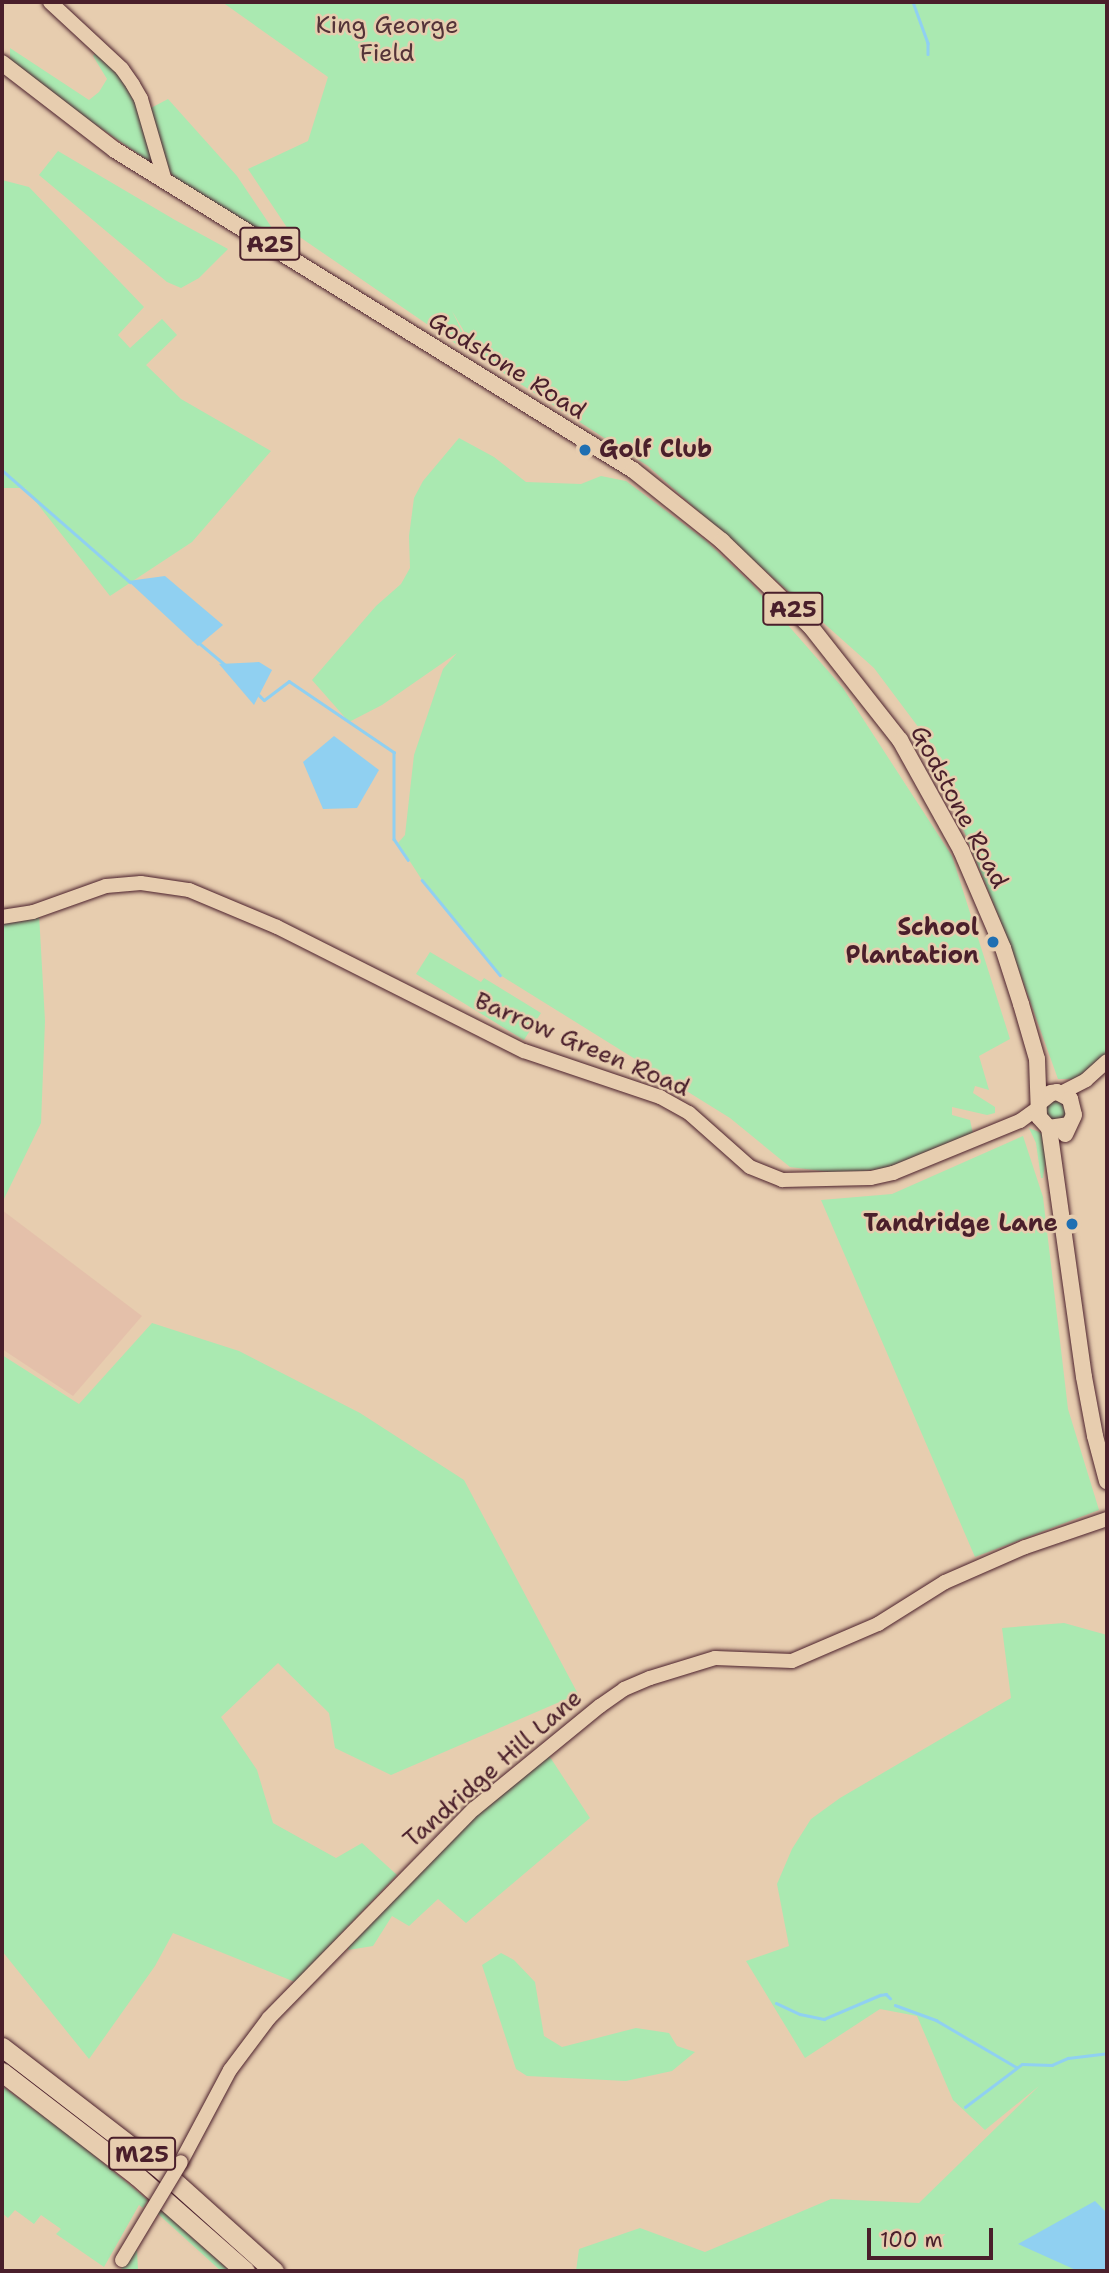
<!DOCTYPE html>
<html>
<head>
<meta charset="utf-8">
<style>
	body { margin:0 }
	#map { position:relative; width:1109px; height:2273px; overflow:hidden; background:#e7cdaf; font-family:"Shantell Sans",sans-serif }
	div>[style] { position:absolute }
	.built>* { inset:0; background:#e4c0aa }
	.green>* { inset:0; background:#aae9b1 }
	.round { border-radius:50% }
	.water>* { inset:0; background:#90d0f1 }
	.stream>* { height:2.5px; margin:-1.25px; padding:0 1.25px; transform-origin:1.25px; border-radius:1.25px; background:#90d0f1 }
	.roads { filter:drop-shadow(0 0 2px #4a1f2b) drop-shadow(0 0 2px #4a1f2b) }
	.secondary>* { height:14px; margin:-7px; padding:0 7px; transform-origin:7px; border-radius:7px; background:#e7cdaf }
	.primary>* { height:16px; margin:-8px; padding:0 8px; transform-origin:8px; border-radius:8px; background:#e7cdaf }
	.highway>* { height:19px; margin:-9.5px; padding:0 9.5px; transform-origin:9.5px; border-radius:9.5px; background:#e7cdaf }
	.bridges { filter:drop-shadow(0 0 2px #4a1f2b) drop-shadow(0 0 2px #4a1f2b) }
	.secondary-bridge>* { height:14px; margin:-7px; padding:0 7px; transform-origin:7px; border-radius:7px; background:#e7cdaf }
	.dots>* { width:19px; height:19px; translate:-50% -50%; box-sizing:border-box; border:4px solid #e7cdaf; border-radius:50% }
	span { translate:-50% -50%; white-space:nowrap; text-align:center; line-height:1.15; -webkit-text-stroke:5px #e7cdaf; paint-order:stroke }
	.shield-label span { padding:2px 5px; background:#e7cdaf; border:2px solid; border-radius:5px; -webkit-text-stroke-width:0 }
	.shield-label { font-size:23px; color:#4a1f2b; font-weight:700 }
	.park-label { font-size:24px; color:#543338 }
	.street-label { font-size:24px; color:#4a1f2b }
	.poi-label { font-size:24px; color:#4a1f2b; font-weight:700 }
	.left { translate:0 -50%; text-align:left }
	.right { translate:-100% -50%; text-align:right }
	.frame { position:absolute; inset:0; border:4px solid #4a1f2b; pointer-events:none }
	.scale { position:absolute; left:867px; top:2228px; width:126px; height:32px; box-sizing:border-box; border:4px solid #4a1f2b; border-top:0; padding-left:9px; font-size:21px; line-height:24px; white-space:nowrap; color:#4a1f2b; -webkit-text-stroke:5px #e7cdaf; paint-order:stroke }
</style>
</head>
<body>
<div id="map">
	<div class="built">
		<div style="clip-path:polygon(2px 1210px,142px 1316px,73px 1396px,2px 1349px)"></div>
	</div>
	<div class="green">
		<div style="clip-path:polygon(222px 2px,1107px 2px,1107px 1059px,1079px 1079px,1058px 1079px,1007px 937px,959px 819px,937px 752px,874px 668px,648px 466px,480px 358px,452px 311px,475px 357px,288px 229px,248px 169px,308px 141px,328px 77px)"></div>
		<div style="clip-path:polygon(10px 48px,89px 100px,99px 92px,107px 79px,93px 56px,96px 52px,122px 77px,139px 110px,153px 164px,10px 66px)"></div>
		<div style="clip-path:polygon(168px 99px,237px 176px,272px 228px,271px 236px,180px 184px,169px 171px,149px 109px)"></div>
		<div style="clip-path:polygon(58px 151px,175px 220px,228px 249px,199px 278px,181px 288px,167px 282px,39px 175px)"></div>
		<div style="clip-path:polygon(2px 180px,29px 187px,144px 307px,118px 335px,130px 348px,162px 319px,177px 335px,146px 365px,181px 399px,271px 451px,192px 542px,110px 596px,25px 488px,2px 488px)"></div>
		<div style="clip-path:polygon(459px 438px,494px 457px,526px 482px,581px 484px,601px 476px,626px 481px,705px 540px,751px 583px,843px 688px,952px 856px,1010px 1039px,979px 1056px,989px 1090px,975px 1086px,973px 1093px,995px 1107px,995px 1113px,987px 1115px,952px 1107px,952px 1115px,970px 1120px,973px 1134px,886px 1169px,838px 1173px,790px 1167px,730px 1118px,500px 975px,422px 880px,398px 843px,405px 835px,414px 755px,443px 669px,457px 653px,382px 705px,349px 722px,312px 680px,376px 606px,401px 584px,410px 568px,409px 536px,414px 498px,423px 481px)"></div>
		<div style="clip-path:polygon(39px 914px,45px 1021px,41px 1123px,2px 1203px,2px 923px)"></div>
		<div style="clip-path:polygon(430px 952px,481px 982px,484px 978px,541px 1013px,524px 1040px,416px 974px)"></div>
		<div class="round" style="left:1045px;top:1100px;width:22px;height:22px"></div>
		<div style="clip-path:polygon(1029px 1128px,1044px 1134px,1047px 1150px,1043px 1178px,1041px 1178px,1036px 1143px)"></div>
		<div style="clip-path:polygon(1023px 1136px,1043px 1197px,1068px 1409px,1099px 1510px,975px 1557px,821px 1200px,892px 1194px)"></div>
		<div style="clip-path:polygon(152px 1323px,239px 1351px,360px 1413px,464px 1480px,578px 1694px,391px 1775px,335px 1748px,329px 1713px,278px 1663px,221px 1717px,257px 1770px,273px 1823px,336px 1858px,362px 1843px,397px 1875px,295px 1982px,173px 1933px,155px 1966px,89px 2059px,2px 1951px,2px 1355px,79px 1404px)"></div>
		<div style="clip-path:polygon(1064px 1623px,1107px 1635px,1107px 2271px,928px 2271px,917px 2269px,915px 2271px,576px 2271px,579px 2249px,640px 2228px,705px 2252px,831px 2199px,919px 2203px,1039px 2086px,985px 2130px,953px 2100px,917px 2016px,880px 2009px,805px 2058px,746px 1961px,789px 1946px,777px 1884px,792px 1849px,811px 1819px,840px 1798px,1011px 1698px,1002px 1628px)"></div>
		<div style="clip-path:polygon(548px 1754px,590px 1818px,466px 1923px,438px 1899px,409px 1926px,392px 1916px,373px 1946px,348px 1950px,352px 1934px,461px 1825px)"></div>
		<div style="clip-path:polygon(501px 1953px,514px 1960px,535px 1982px,544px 2036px,562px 2047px,636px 2028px,669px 2033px,677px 2046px,695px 2052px,672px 2071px,626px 2081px,527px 2076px,516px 2069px,482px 1965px)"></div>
		<div style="clip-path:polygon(2px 2086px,73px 2138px,148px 2200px,143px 2208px,139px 2205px,104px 2267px,56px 2234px,61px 2229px,41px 2215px,34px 2224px,15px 2210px,8px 2218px,2px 2213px)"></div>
		<div style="clip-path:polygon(159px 2208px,230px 2271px,221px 2271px,157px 2213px)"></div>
		<div style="clip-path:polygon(133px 2249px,137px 2251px,138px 2271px,120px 2271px)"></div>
	</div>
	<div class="water">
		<div style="clip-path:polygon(165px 576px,223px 625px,198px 646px,128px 581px)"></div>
		<div style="clip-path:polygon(259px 662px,272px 670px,254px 705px,219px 664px)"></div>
		<div style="clip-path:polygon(334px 736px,379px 770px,357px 808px,323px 809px,303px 762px)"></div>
		<div style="clip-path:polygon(1095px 2201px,1107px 2213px,1107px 2271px,1078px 2271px,1018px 2244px)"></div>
	</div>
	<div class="stream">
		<div style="left:913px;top:2px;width:44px;rotate:69.9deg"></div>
		<div style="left:928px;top:43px;width:11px;rotate:90deg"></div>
		<div style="left:2px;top:470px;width:170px;rotate:41.2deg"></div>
		<div style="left:198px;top:642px;width:35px;rotate:40deg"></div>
		<div style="left:259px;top:695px;width:7px;rotate:45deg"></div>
		<div style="left:264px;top:700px;width:31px;rotate:-37deg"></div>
		<div style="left:289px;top:681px;width:127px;rotate:34.1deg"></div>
		<div style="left:394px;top:752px;width:87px;rotate:90deg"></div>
		<div style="left:394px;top:839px;width:25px;rotate:56deg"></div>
		<div style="left:422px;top:880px;width:123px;rotate:50.6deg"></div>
		<div style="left:776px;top:2003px;width:26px;rotate:25deg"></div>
		<div style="left:800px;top:2014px;width:25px;rotate:12deg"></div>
		<div style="left:824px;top:2019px;width:61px;rotate:-23.2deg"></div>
		<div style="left:880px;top:1995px;width:6px;rotate:-9deg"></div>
		<div style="left:886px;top:1994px;width:6px;rotate:45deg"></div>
		<div style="left:895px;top:2005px;width:44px;rotate:20.1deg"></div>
		<div style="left:936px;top:2020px;width:93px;rotate:30.4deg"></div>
		<div style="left:965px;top:2107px;width:71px;rotate:-37deg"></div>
		<div style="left:1022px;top:2064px;width:30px;rotate:2deg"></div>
		<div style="left:1052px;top:2065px;width:17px;rotate:-24deg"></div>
		<div style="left:1068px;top:2058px;width:39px;rotate:-7deg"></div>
	</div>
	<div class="roads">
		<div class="secondary">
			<div style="left:50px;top:2px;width:98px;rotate:42.9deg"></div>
			<div style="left:122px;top:69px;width:19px;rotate:55deg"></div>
			<div style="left:133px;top:85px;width:16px;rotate:60deg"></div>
			<div style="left:141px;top:99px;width:85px;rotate:73.7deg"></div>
			<div style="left:2px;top:917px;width:31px;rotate:-9deg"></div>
			<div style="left:33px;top:912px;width:77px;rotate:-19.6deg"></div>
			<div style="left:106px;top:886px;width:35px;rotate:-5deg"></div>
			<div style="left:141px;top:883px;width:49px;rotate:8.3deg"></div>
			<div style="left:189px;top:890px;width:95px;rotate:22.8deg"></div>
			<div style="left:277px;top:927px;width:276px;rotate:26.7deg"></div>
			<div style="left:524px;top:1051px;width:144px;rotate:18.7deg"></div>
			<div style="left:660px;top:1097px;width:33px;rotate:29deg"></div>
			<div style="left:689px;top:1113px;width:81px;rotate:41.5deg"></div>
			<div style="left:750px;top:1167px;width:35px;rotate:22deg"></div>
			<div style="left:782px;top:1180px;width:89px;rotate:-1.3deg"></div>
			<div style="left:871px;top:1178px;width:23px;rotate:-13deg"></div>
			<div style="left:893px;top:1173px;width:137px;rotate:-22.3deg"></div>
			<div style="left:1020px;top:1121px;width:22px;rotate:-36deg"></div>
			<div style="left:1061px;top:1093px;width:28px;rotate:-27deg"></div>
			<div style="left:1086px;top:1080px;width:28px;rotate:-42deg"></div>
			<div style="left:181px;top:2162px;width:104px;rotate:-62deg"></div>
			<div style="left:230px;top:2070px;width:65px;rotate:-53.1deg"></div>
			<div style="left:269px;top:2018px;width:293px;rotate:-45.6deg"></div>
			<div style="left:474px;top:1809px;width:163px;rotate:-39.3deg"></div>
			<div style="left:600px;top:1706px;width:29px;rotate:-35deg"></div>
			<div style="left:624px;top:1689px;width:28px;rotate:-23deg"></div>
			<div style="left:650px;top:1678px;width:68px;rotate:-17.1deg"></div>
			<div style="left:715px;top:1658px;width:77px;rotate:2.2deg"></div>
			<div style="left:792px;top:1661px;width:94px;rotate:-23.3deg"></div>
			<div style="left:878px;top:1624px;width:79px;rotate:-32.1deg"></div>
			<div style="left:945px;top:1582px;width:87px;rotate:-23.6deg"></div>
			<div style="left:1025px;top:1547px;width:87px;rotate:-18.9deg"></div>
		</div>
		<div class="primary">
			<div style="left:2px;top:63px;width:143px;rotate:37.6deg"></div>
			<div style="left:115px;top:150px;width:609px;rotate:31.71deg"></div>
			<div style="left:633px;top:470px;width:114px;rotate:38.6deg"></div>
			<div style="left:722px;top:541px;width:124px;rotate:44deg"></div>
			<div style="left:811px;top:627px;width:144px;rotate:51.8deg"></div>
			<div style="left:900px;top:740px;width:126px;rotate:61deg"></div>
			<div style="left:961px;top:850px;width:107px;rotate:66.8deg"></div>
			<div style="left:1003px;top:948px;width:59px;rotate:72.2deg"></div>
			<div style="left:1021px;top:1004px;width:57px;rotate:73.8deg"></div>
			<div style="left:1037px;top:1059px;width:58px;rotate:88deg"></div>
			<div style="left:1039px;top:1117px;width:15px;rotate:48deg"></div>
			<div style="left:1049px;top:1128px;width:19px;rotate:-9deg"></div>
			<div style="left:1040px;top:1102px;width:14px;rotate:-39deg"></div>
			<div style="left:1051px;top:1093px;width:6px;rotate:-9deg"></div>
			<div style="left:1057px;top:1092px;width:15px;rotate:28deg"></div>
			<div style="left:1070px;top:1099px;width:16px;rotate:76deg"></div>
			<div style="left:1074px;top:1115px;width:21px;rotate:115deg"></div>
			<div style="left:1049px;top:1128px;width:251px;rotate:82deg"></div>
			<div style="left:1084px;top:1377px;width:60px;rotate:79.4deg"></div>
			<div style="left:1095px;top:1436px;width:47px;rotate:75.1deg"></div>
		</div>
		<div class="highway">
			<div style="left:2px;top:2047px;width:197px;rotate:37.6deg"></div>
			<div style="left:158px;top:2167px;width:156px;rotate:41.9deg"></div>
			<div style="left:2px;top:2072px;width:170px;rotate:37.6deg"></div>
			<div style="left:137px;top:2176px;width:144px;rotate:41.3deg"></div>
		</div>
	</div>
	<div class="bridges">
		<div class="secondary-bridge">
			<div style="left:122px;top:2260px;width:114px;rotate:-59deg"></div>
		</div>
	</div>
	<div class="dots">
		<div style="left:585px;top:450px;background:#1f6fb2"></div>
		<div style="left:993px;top:942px;background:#1f6fb2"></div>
		<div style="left:1072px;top:1224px;background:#1f6fb2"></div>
	</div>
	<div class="shield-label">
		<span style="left:270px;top:244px">A25</span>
		<span style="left:793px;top:609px">A25</span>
		<span style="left:142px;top:2154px">M25</span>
	</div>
	<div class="park-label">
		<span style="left:387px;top:40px">King George<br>Field</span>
	</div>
	<div class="street-label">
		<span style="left:507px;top:366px;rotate:32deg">Godstone Road</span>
		<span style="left:959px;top:807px;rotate:62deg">Godstone Road</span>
		<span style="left:582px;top:1045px;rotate:23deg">Barrow Green Road</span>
		<span style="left:493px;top:1769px;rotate:-41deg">Tandridge Hill Lane</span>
	</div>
	<div class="poi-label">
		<span class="left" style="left:599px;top:450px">Golf Club</span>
		<span class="right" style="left:979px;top:942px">School<br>Plantation</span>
		<span class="right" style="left:1058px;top:1224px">Tandridge Lane</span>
	</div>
	<div class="frame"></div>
	<div class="scale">100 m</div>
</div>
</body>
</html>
